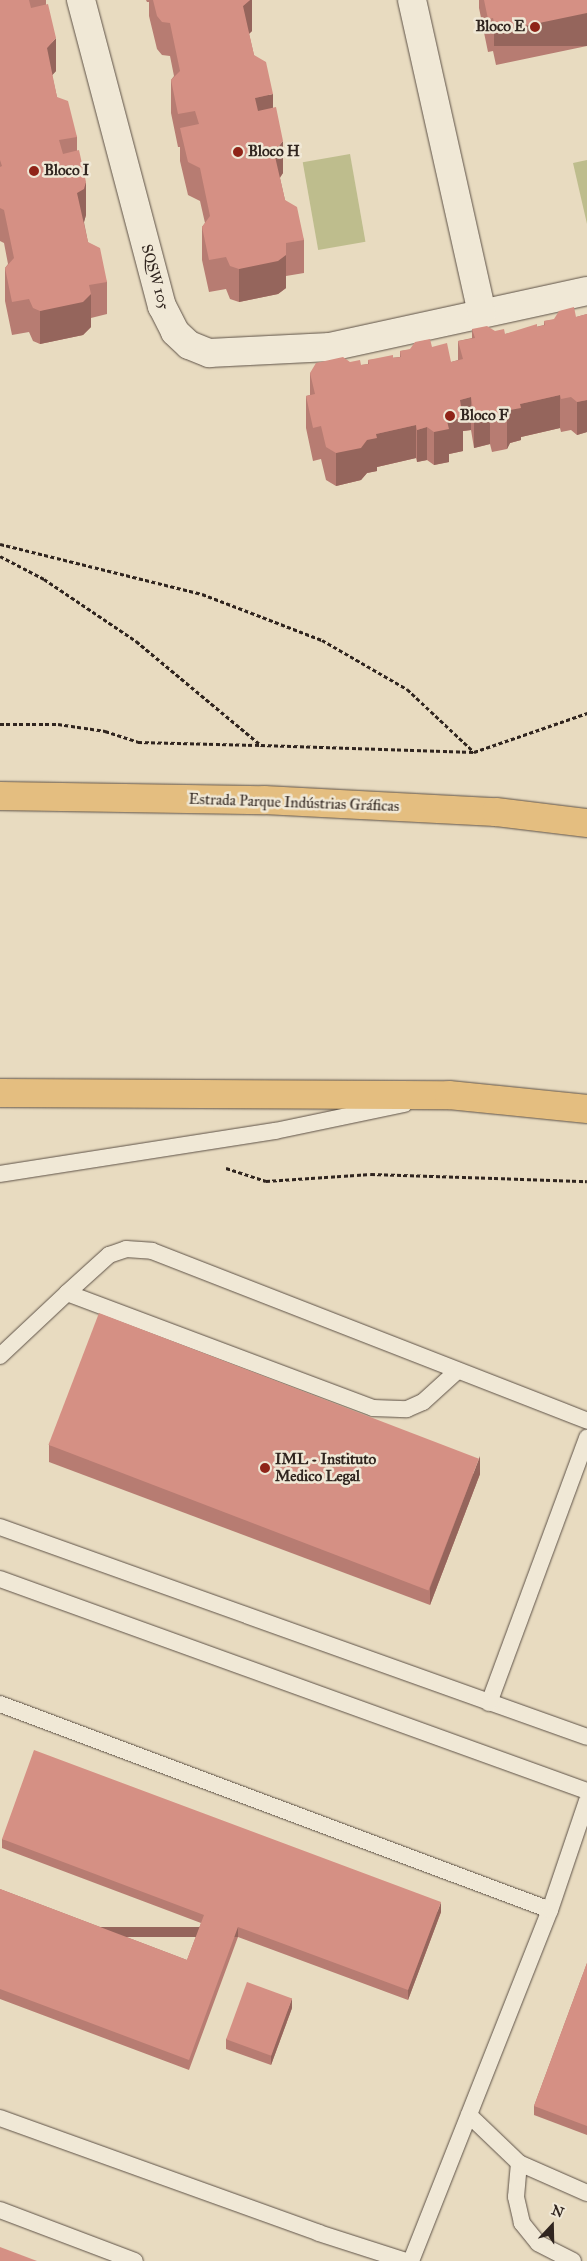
<!DOCTYPE html>
<html>
<head>
<meta charset="utf-8">
<style>
	body { margin:0 }
	#map { position:relative; width:587px; height:2261px; overflow:hidden; background:#e8dbc0; font-family:"IM FELL Great Primer",serif }
	div>[style] { position:absolute }
	.green>* { inset:0; background:#bebd8d; transform-origin:0 0 }
	.path>* { height:3px; margin-top:-1.5px; transform-origin:0; background:repeating-linear-gradient(90deg,#30251f 0 4px,transparent 0 6.5px) }
	.roads { filter:drop-shadow(0 0 1px #5e5247) drop-shadow(0 0 1px #5e5247) }
	.service>* { height:16px; margin:-8px; padding:0 8px; transform-origin:8px; border-radius:8px; background:#f0e8d6 }
	.minor>* { height:28px; margin:-14px; padding:0 14px; transform-origin:14px; border-radius:14px; background:#f0e8d6 }
	.primary>* { height:28px; margin:-14px; padding:0 14px; transform-origin:14px; border-radius:14px; background:#e4be80 }
	.wall>* { inset:0; background:#b77c72 }
	.shaded-wall>* { inset:0; background:#95655c; transform-origin:0 0 }
	.building>* { inset:0; background:#d59084; transform-origin:0 0 }
	.dots>* { width:14px; height:14px; translate:-50% -50%; box-sizing:border-box; border:2px solid #f0e8d6; border-radius:50% }
	span { translate:-50% -50%; white-space:nowrap; text-align:center; line-height:1.15; -webkit-text-stroke:5px #f0e8d6; paint-order:stroke }
	.poi-label { font-size:15px; color:#30251f; font-weight:700 }
	.right { translate:-100% -50%; text-align:right }
	.left { translate:0 -50%; text-align:left }
	.street-label { font-size:15px; color:#30251f }
	.north { position:absolute; left:527px; top:2201px; width:50px; height:50px; -webkit-text-stroke:4px #f0e8d6; paint-order:stroke; rotate:21deg; font-size:14px; font-weight:700; line-height:20px; text-align:center; color:#30251f }
	.north::after { content:''; display:block; margin:auto; width:18px; height:22px; background:#30251f; clip-path:polygon(50% 0,100% 100%,50% 72%,0 100%) }
</style>
</head>
<body>
<div id="map">
	<div class="green">
		<div style="left:350px;top:154px;width:89px;height:48px;rotate:80deg"></div>
		<div style="clip-path:polygon(587px 160px,587px 224px,573px 163px)"></div>
	</div>
	<div class="path">
		<div style="left:0;top:544px;width:208px;rotate:13.9deg"></div>
		<div style="left:202px;top:594px;width:129px;rotate:21deg"></div>
		<div style="left:322px;top:640px;width:98px;rotate:30deg"></div>
		<div style="left:407px;top:689px;width:92px;rotate:43.2deg"></div>
		<div style="left:474px;top:752px;width:120px;rotate:-19deg"></div>
		<div style="left:0;top:556px;width:50px;rotate:27.6deg"></div>
		<div style="left:44px;top:579px;width:111px;rotate:34deg"></div>
		<div style="left:136px;top:641px;width:163px;rotate:39.8deg"></div>
		<div style="left:261px;top:745px;width:213px;rotate:1.9deg"></div>
		<div style="left:0;top:724px;width:58px"></div>
		<div style="left:58px;top:724px;width:48px;rotate:8.5deg"></div>
		<div style="left:105px;top:731px;width:35px;rotate:18deg"></div>
		<div style="left:138px;top:742px;width:123px;rotate:1.4deg"></div>
		<div style="left:226px;top:1168px;width:42px;rotate:18deg"></div>
		<div style="left:266px;top:1181px;width:105px;rotate:-3.8deg"></div>
		<div style="left:371px;top:1174px;width:216px;rotate:1.9deg"></div>
	</div>
	<div class="roads">
		<div class="service">
			<div style="left:0;top:1174px;width:278px;rotate:-8.9deg"></div>
			<div style="left:275px;top:1131px;width:132px;rotate:-11.8deg"></div>
			<div style="left:67px;top:1293px;width:57px;rotate:-42.1deg"></div>
			<div style="left:109px;top:1255px;width:18px;rotate:-19deg"></div>
			<div style="left:126px;top:1249px;width:26px;rotate:4deg"></div>
			<div style="left:152px;top:1251px;width:467px;rotate:21.3deg"></div>
			<div style="left:0;top:1356px;width:92px;rotate:-43.2deg"></div>
			<div style="left:67px;top:1293px;width:327px;rotate:20.6deg"></div>
			<div style="left:373px;top:1408px;width:34px;rotate:2deg"></div>
			<div style="left:407px;top:1409px;width:17px;rotate:-24deg"></div>
			<div style="left:423px;top:1402px;width:45px;rotate:-42.3deg"></div>
			<div style="left:0;top:1527px;width:623px;rotate:19.68deg"></div>
			<div style="left:0;top:1579px;width:624px;rotate:19.86deg"></div>
			<div style="left:489px;top:1703px;width:283px;rotate:-69.7deg"></div>
			<div style="left:0;top:1704px;width:587px;rotate:20.53deg"></div>
			<div style="left:469px;top:2115px;width:69px;rotate:43.8deg"></div>
			<div style="left:0;top:2118px;width:339px;rotate:19.8deg"></div>
			<div style="left:319px;top:2233px;width:91px;rotate:17.8deg"></div>
			<div style="left:0;top:2210px;width:144px;rotate:20.7deg"></div>
			<div style="left:411px;top:2261px;width:378px;rotate:-68.4deg"></div>
			<div style="left:550px;top:1910px;width:115px;rotate:-71.3deg"></div>
			<div style="left:573px;top:2261px;width:39px;rotate:-153deg"></div>
			<div style="left:538px;top:2243px;width:26px;rotate:-129deg"></div>
			<div style="left:522px;top:2223px;width:27px;rotate:-103deg"></div>
			<div style="left:516px;top:2197px;width:34px;rotate:-85deg"></div>
			<div style="left:519px;top:2163px;width:74px;rotate:23.8deg"></div>
		</div>
		<div class="minor">
			<div style="left:81px;top:0;width:317px;rotate:75.2deg"></div>
			<div style="left:162px;top:306px;width:29px;rotate:63deg"></div>
			<div style="left:175px;top:332px;width:19px;rotate:43deg"></div>
			<div style="left:189px;top:345px;width:22px;rotate:22deg"></div>
			<div style="left:209px;top:353px;width:121px;rotate:-2.8deg"></div>
			<div style="left:330px;top:347px;width:263px;rotate:-12.3deg"></div>
			<div style="left:412px;top:0;width:321px;rotate:77.4deg"></div>
		</div>
		<div class="primary">
			<div style="left:0;top:796px;width:264px;rotate:0.9deg"></div>
			<div style="left:264px;top:800px;width:232px;rotate:3deg"></div>
			<div style="left:496px;top:812px;width:92px;rotate:6.9deg"></div>
			<div style="left:0;top:1093px;width:449px;rotate:0.3deg"></div>
			<div style="left:449px;top:1095px;width:139px;rotate:5.8deg"></div>
		</div>
	</div>
	<div class="wall">
		<div style="clip-path:polygon(0 0,46px 0,46px 5px,56px 71px,52px 75px,57px 97px,77px 137px,77px 150px,86px 215px,84px 222px,88px 242px,107px 282px,107px 314px,91px 318px,91px 327px,83px 335px,40px 344px,33px 341px,29px 332px,12px 335px,5px 301px,5px 268px,8px 264px,4px 243px,0 241px)"></div>
		<div style="clip-path:polygon(146px 0,252px 0,252px 31px,249px 34px,254px 55px,273px 108px,283px 173px,280px 178px,285px 200px,304px 240px,304px 273px,286px 276px,286px 288px,278px 294px,239px 302px,230px 299px,226px 289px,209px 292px,202px 260px,202px 227px,205px 223px,200px 201px,188px 195px,180px 161px,180px 147px,178px 147px,171px 113px,171px 80px,174px 76px,170px 56px,162px 55px,157px 49px,149px 16px,149px 2px,147px 2px)"></div>
		<div style="clip-path:polygon(479px 0,587px 0,587px 46px,496px 65px,493px 51px,488px 52px,479px 8px)"></div>
		<div style="clip-path:polygon(587px 314px,587px 432px,577px 435px,571px 430px,561px 432px,560px 428px,521px 437px,521px 440px,510px 443px,507px 449px,492px 452px,490px 444px,474px 448px,471px 430px,463px 431px,463px 451px,449px 454px,449px 462px,434px 465px,427px 460px,417px 462px,416px 458px,377px 467px,377px 471px,367px 473px,361px 480px,336px 486px,326px 480px,321px 459px,313px 461px,306px 428px,306px 396px,310px 395px,310px 373px,350px 362px,361px 365px,368px 364px,368px 360px,400px 357px,400px 351px,432px 347px,451px 362px,458px 360px,458px 341px,472px 338px,472px 329px,495px 331px,505px 334px,544px 325px,544px 321px,576px 317px)"></div>
		<div style="clip-path:polygon(49px 1445px,480px 1474px,430px 1605px,49px 1462px)"></div>
		<div style="clip-path:polygon(2px 1839px,441px 1912px,408px 2000px,238px 1937px,189px 2070px,0 1999px,0 1889px,187px 1960px,201px 1923px,2px 1848px)"></div>
		<div style="clip-path:polygon(587px 1963px,587px 2135px,534px 2115px,534px 2106px)"></div>
		<div style="clip-path:polygon(292px 2008px,271px 2065px,226px 2049px,226px 2039px)"></div>
	</div>
	<div class="shaded-wall">
		<div style="clip-path:polygon(250px 0,252px 0,252px 31px,243px 39px,243px 6px)"></div>
		<div style="left:587px;top:13px;width:33px;height:93px;rotate:90deg"></div>
		<div style="clip-path:polygon(56px 38px,56px 71px,47px 81px,47px 48px)"></div>
		<div style="clip-path:polygon(273px 94px,273px 127px,255px 131px,255px 98px)"></div>
		<div style="clip-path:polygon(283px 141px,283px 173px,274px 185px,274px 152px)"></div>
		<div style="clip-path:polygon(86px 182px,86px 215px,84px 222px,77px 226px,77px 193px)"></div>
		<div style="clip-path:polygon(286px 243px,286px 288px,278px 294px,239px 302px,239px 269px)"></div>
		<div style="clip-path:polygon(91px 294px,91px 327px,83px 335px,40px 344px,40px 311px)"></div>
		<div style="clip-path:polygon(560px 395px,560px 428px,521px 437px,521px 440px,510px 443px,507px 449px,507px 416px,510px 410px,520px 404px)"></div>
		<div style="clip-path:polygon(471px 397px,471px 430px,463px 431px,463px 451px,449px 454px,449px 462px,434px 465px,434px 432px,460px 400px)"></div>
		<div style="clip-path:polygon(587px 400px,587px 432px,577px 435px,577px 402px)"></div>
		<div style="clip-path:polygon(490px 411px,490px 444px,474px 448px,474px 415px)"></div>
		<div style="clip-path:polygon(416px 425px,416px 458px,377px 467px,377px 471px,367px 473px,361px 480px,336px 486px,336px 453px,376px 434px)"></div>
		<div style="clip-path:polygon(427px 427px,427px 460px,417px 462px,417px 430px)"></div>
		<div style="clip-path:polygon(480px 1456px,480px 1474px,430px 1605px,430px 1588px)"></div>
		<div style="clip-path:polygon(441px 1902px,441px 1912px,408px 2000px,408px 1990px)"></div>
		<div style="left:238px;top:1927px;width:10px;height:142px;rotate:90deg"></div>
		<div style="clip-path:polygon(292px 1998px,292px 2008px,271px 2065px,271px 2055px)"></div>
	</div>
	<div class="building">
		<div style="clip-path:polygon(0 0,29px 0,31px 8px,48px 4px,56px 38px,47px 48px,57px 97px,68px 101px,77px 137px,59px 140px,63px 154px,79px 150px,86px 182px,84px 189px,77px 193px,88px 242px,100px 248px,107px 282px,89px 285px,91px 294px,83px 302px,40px 311px,33px 308px,29px 299px,12px 302px,5px 268px,14px 258px,4px 210px,0 208px,0 167px,2px 166px,0 160px)"></div>
		<div style="clip-path:polygon(153px 0,250px 0,243px 6px,254px 55px,266px 62px,273px 94px,255px 98px,258px 111px,276px 107px,283px 141px,274px 152px,285px 200px,297px 207px,304px 240px,286px 243px,286px 255px,278px 261px,239px 269px,230px 266px,226px 257px,209px 260px,202px 227px,210px 216px,200px 168px,188px 162px,180px 128px,199px 124px,195px 111px,178px 114px,171px 80px,180px 71px,170px 23px,162px 22px,157px 16px)"></div>
		<div style="clip-path:polygon(484px 0,587px 0,587px 13px,496px 32px,493px 18px,488px 19px)"></div>
		<div style="clip-path:polygon(574px 307px,576px 317px,587px 314px,587px 400px,577px 402px,571px 397px,561px 399px,560px 395px,520px 404px,521px 408px,510px 410px,507px 416px,492px 419px,490px 411px,474px 415px,471px 397px,460px 400px,463px 418px,447px 421px,449px 429px,434px 432px,427px 427px,417px 430px,416px 425px,376px 434px,377px 438px,367px 440px,361px 448px,336px 453px,326px 447px,321px 426px,313px 428px,306px 396px,315px 394px,310px 373px,316px 363px,343px 357px,350px 362px,360px 360px,361px 365px,369px 364px,368px 360px,393px 355px,393px 358px,401px 357px,400px 351px,410px 349px,415px 342px,430px 339px,432px 347px,447px 343px,451px 362px,463px 359px,458px 341px,475px 338px,472px 329px,487px 326px,495px 331px,504px 329px,505px 334px,537px 324px,537px 327px,545px 325px,544px 321px,554px 319px,559px 311px)"></div>
		<div style="left:99px;top:1313px;width:407px;height:141px;rotate:21deg"></div>
		<div style="clip-path:polygon(34px 1750px,441px 1902px,408px 1990px,238px 1927px,189px 2060px,0 1989px,0 1889px,187px 1960px,204px 1915px,2px 1839px)"></div>
		<div style="clip-path:polygon(587px 1963px,587px 2126px,534px 2106px)"></div>
		<div style="left:247px;top:1982px;width:48px;height:61px;rotate:20deg"></div>
		<div style="clip-path:polygon(0 2247px,37px 2261px,0 2261px)"></div>
	</div>
	<div class="dots">
		<div style="left:535px;top:27px;background:#8f2418"></div>
		<div style="left:238px;top:152px;background:#8f2418"></div>
		<div style="left:34px;top:171px;background:#8f2418"></div>
		<div style="left:450px;top:416px;background:#8f2418"></div>
		<div style="left:265px;top:1468px;background:#8f2418"></div>
	</div>
	<div class="poi-label">
		<span class="right" style="left:525px;top:27px">Bloco E</span>
		<span class="left" style="left:248px;top:152px">Bloco H</span>
		<span class="left" style="left:44px;top:171px">Bloco I</span>
		<span class="left" style="left:460px;top:416px">Bloco F</span>
		<span class="left" style="left:275px;top:1468px">IML - Instituto<br>Medico Legal</span>
	</div>
	<div class="street-label">
		<span style="left:155px;top:277px;rotate:74deg">SQSW 105</span>
		<span style="left:294px;top:803px;rotate:2deg">Estrada Parque Indústrias Gráficas</span>
	</div>
	<div class="north">N</div>
</div>
</body>
</html>
